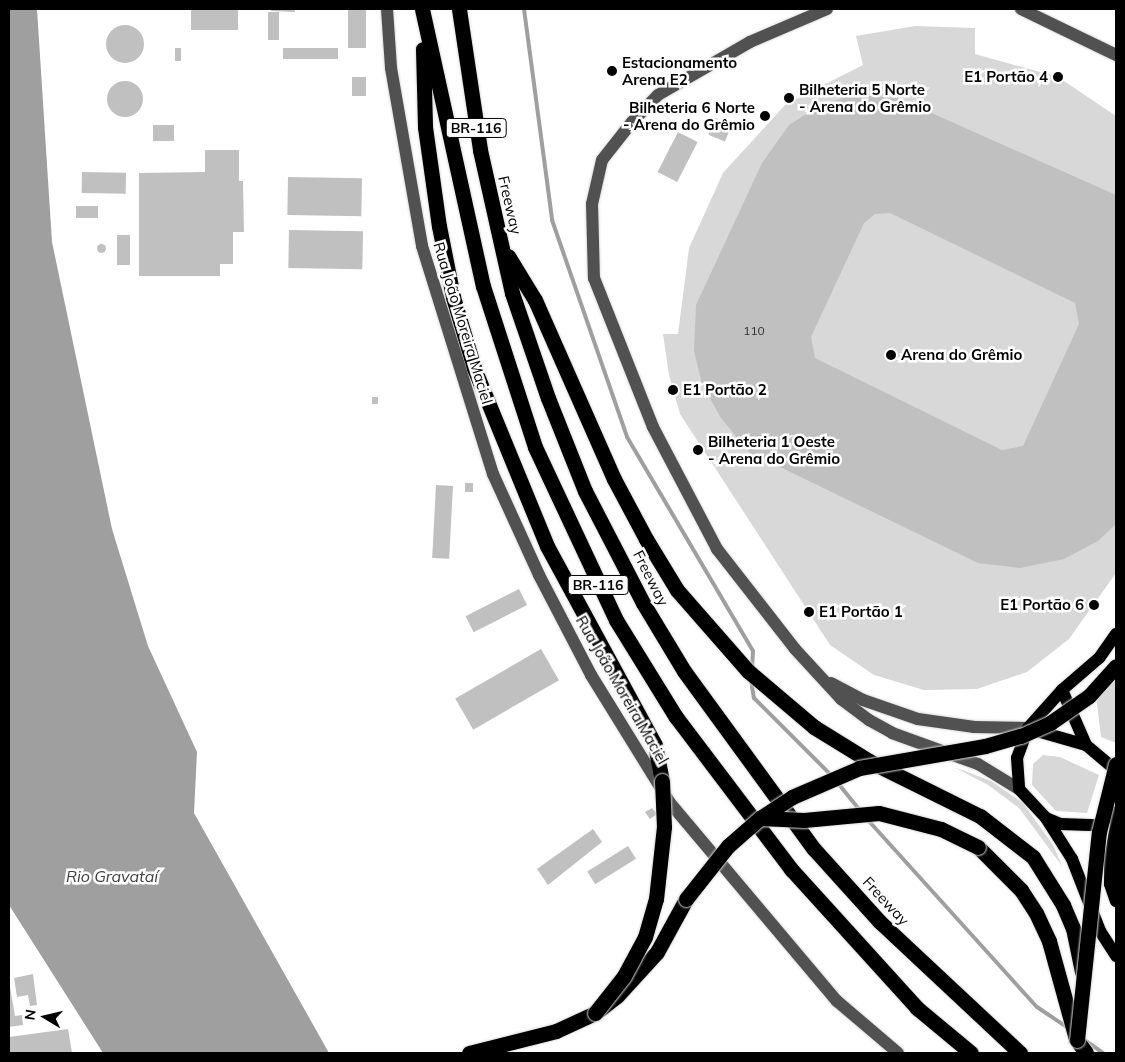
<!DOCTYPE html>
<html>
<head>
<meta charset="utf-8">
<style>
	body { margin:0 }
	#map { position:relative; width:1125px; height:1062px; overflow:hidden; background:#fff; font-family:Mulish,sans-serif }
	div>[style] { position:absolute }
	.green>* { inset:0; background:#d8d8d8 }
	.water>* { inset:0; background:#9f9f9f }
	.stream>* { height:4px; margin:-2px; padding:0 2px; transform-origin:2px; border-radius:2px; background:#9f9f9f }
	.building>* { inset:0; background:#c0c0c0; transform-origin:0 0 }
	.round { border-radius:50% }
	.roads { filter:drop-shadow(0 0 1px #dbdbdb) drop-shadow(0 0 1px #dbdbdb) }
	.minor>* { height:12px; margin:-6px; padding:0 6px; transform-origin:6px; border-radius:6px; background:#515151 }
	.major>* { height:12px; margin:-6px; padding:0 6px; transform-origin:6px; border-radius:6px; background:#000 }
	.highway>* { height:15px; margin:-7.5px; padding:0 7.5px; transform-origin:7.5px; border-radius:7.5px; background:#000 }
	.bridges { filter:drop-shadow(0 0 1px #dbdbdb) drop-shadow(0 0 1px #dbdbdb) }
	.highway-bridge>* { height:15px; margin:-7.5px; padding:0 7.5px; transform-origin:7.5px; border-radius:7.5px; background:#000 }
	.dots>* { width:14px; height:14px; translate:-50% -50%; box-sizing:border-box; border:2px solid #fff; border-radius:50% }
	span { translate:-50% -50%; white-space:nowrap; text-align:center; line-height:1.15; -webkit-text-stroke:5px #fff; paint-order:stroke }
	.number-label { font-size:12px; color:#303030 }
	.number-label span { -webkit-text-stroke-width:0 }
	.shield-label span { padding:1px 4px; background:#fff; border:1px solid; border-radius:4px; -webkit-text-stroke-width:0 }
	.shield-label { font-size:14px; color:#000; font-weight:700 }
	.poi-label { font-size:15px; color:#000; font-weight:700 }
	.left { translate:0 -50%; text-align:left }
	.right { translate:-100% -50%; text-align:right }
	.street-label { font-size:15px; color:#000 }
	.water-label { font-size:16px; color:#404040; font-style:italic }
	.frame { position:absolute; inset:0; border:10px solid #000; pointer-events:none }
	.north { position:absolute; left:20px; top:992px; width:50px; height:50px; -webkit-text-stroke:4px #fff; paint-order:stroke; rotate:279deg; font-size:14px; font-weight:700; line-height:20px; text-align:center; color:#000 }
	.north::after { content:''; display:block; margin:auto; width:18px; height:22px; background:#000; clip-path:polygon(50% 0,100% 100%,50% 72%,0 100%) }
</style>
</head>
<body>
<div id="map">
	<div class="green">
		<div style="clip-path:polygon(915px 26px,975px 28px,975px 54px,1058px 77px,1116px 116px,1116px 573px,1069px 639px,1027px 672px,977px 689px,924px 690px,874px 675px,830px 645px,680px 414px,669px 375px,663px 334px,678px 334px,689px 248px,723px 173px,786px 104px,863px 65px,856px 36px)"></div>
		<div style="clip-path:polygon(1116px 669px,1116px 743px,1101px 737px,1096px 696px)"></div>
		<div style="clip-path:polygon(1043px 755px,1060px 757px,1099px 775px,1087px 813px,1056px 811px,1032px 785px,1033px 764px)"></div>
		<div style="clip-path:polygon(954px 767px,991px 781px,1023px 803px,1053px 845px,1062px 866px,1019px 808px,988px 785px)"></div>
	</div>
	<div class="water">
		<div style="clip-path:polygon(9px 9px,37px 9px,52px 242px,112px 529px,148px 646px,197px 752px,194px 813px,329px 1053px,103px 1053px,9px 905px)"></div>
	</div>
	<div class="stream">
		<div style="left:524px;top:9px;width:213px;rotate:82.4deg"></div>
		<div style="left:552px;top:220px;width:230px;rotate:70.9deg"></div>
		<div style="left:627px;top:437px;width:248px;rotate:59.5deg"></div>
		<div style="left:753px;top:651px;width:17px;rotate:93deg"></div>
		<div style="left:751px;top:680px;width:18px;rotate:81deg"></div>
		<div style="left:754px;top:698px;width:109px;rotate:45deg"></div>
		<div style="left:837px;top:782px;width:36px;rotate:51deg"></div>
		<div style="left:867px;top:819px;width:253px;rotate:47.9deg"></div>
		<div style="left:1037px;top:1007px;width:37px;rotate:34deg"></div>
		<div style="left:1086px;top:1041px;width:21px;rotate:35deg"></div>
	</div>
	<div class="building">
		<div style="left:191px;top:9px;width:47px;height:21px"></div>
		<div style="clip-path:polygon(271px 9px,295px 9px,295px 12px,271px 11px)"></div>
		<div style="left:348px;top:9px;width:18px;height:39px"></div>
		<div style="left:268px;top:12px;width:11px;height:28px"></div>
		<div class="round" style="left:106px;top:25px;width:38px;height:38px"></div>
		<div style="left:175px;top:48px;width:6px;height:13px"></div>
		<div style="left:283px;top:48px;width:55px;height:11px"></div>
		<div style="left:352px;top:77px;width:14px;height:19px"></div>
		<div class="round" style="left:107px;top:81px;width:36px;height:36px"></div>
		<div style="clip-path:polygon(evenodd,854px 95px,898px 98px,1116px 195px,1116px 524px,1098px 541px,1064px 559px,1020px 568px,978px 563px,749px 452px,721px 418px,702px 384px,694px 351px,696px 305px,762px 163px,789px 125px,820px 105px,854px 95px,890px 213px,1075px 303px,1079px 324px,1023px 446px,1002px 450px,815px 358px,811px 337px,864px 223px,875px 214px,890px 213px)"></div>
		<div style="left:715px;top:118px;width:18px;height:18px;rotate:22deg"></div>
		<div style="left:174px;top:125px;width:16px;height:21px;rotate:90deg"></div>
		<div style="left:678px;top:132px;width:22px;height:45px;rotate:27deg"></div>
		<div style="clip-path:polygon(205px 150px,239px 150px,239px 181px,243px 181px,244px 232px,233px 232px,233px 264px,220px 264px,220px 276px,139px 276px,139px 173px,205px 172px)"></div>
		<div style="left:82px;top:172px;width:44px;height:21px;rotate:1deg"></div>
		<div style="left:288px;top:177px;width:74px;height:38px;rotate:1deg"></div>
		<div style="left:76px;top:206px;width:22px;height:12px"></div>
		<div style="left:289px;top:230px;width:74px;height:38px;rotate:1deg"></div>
		<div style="left:117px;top:235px;width:13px;height:30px"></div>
		<div class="round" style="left:96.5px;top:243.5px;width:9px;height:9px"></div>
		<div style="left:372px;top:397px;width:6px;height:7px"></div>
		<div style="left:465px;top:483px;width:8px;height:9px"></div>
		<div style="left:436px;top:485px;width:17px;height:73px;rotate:3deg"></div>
		<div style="left:519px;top:589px;width:18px;height:60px;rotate:63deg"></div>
		<div style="left:541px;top:649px;width:36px;height:99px;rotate:60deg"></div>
		<div style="clip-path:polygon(652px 808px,657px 814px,650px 819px,645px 812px)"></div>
		<div style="clip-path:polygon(593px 829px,602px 842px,548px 885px,537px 869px)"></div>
		<div style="left:628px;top:846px;width:15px;height:48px;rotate:58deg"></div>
		<div style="clip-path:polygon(33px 974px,37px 1005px,30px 1006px,28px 995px,17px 997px,14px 978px)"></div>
		<div style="clip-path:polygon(9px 981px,15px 1016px,22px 1015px,23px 1025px,9px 1027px)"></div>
		<div style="clip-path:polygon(68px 1029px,72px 1053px,9px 1053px,9px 1037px)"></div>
	</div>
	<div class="roads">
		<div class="minor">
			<div style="left:387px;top:9px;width:59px;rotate:86.1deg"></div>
			<div style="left:391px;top:68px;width:181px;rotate:80.1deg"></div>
			<div style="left:422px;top:246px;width:239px;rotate:72.7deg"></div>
			<div style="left:493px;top:474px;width:111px;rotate:65.5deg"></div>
			<div style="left:539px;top:575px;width:113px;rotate:62.5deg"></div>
			<div style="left:591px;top:675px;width:150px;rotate:58.3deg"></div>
			<div style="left:670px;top:803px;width:259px;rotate:49.9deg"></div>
			<div style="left:837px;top:1001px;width:80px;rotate:40.4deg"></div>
			<div style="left:827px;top:9px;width:84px;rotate:156.8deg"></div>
			<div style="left:750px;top:42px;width:106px;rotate:150.1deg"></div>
			<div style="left:658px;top:95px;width:37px;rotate:134deg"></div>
			<div style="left:632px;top:122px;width:48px;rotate:128.3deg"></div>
			<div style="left:602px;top:160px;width:45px;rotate:102.8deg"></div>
			<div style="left:592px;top:204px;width:74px;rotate:88.5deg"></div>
			<div style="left:594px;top:278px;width:160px;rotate:68.4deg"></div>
			<div style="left:653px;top:427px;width:138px;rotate:62.3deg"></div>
			<div style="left:717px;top:549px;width:127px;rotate:52deg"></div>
			<div style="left:795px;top:649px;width:68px;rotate:47.4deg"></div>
			<div style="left:841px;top:699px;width:35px;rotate:37deg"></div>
			<div style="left:869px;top:720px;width:26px;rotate:29deg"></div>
			<div style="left:892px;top:733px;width:91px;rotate:19.8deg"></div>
			<div style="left:978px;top:764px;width:48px;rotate:31.4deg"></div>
			<div style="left:1021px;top:9px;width:106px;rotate:25.8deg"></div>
			<div style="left:831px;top:683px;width:36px;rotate:28deg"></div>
			<div style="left:863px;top:700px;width:58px;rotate:19.1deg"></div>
			<div style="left:918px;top:719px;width:57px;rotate:8.1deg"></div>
			<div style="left:974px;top:727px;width:54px;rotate:1.1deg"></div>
		</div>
		<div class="major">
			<div style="left:1116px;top:634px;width:29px;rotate:125deg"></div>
			<div style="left:1099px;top:658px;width:49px;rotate:139.1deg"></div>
			<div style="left:1062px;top:690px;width:51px;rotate:131.8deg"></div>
			<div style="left:1028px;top:728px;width:32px;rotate:110deg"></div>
			<div style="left:1017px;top:758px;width:31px;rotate:86deg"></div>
			<div style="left:1019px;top:789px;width:40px;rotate:47deg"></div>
			<div style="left:1046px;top:818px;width:49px;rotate:57.6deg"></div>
			<div style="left:1072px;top:859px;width:77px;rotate:68.7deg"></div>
			<div style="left:1100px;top:931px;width:30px;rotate:57deg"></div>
			<div style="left:1062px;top:690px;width:60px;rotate:66.4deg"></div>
			<div style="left:1030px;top:729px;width:58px;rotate:15.9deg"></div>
			<div style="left:1086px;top:745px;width:39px;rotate:40deg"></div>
			<div style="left:1046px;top:818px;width:15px;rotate:23deg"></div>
			<div style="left:1060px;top:824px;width:37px;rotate:2deg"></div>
			<div style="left:1097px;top:825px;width:23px;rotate:-34deg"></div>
			<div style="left:1116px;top:825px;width:34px;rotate:100deg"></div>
			<div style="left:1110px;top:858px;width:26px;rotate:90deg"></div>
			<div style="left:1110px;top:884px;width:18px;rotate:71deg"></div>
		</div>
		<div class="highway">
			<div style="left:422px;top:9px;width:284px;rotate:77.6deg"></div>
			<div style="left:483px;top:286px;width:169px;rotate:72.1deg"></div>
			<div style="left:535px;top:447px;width:191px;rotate:64.9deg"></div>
			<div style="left:616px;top:620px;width:114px;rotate:58.3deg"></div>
			<div style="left:676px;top:717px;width:191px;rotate:52.9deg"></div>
			<div style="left:791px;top:869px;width:188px;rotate:47.8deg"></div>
			<div style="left:917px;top:1008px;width:70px;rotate:39.8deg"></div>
			<div style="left:459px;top:9px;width:143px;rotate:81.5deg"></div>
			<div style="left:480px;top:150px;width:147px;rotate:77.4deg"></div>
			<div style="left:512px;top:293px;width:111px;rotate:71.1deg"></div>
			<div style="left:548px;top:398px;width:100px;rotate:68.3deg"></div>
			<div style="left:585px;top:491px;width:126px;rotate:62.6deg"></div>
			<div style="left:643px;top:603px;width:79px;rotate:58.9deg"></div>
			<div style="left:684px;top:671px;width:220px;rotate:53.9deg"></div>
			<div style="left:814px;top:849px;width:98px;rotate:47.9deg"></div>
			<div style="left:880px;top:922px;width:192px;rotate:43.1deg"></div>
			<div style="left:423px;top:49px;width:78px;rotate:88.5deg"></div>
			<div style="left:425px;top:127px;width:100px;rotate:82deg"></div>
			<div style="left:439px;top:226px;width:72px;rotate:78.8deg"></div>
			<div style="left:453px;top:297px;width:74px;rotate:73.5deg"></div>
			<div style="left:474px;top:368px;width:192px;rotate:67.7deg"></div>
			<div style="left:547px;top:546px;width:226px;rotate:61.5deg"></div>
			<div style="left:655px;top:745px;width:37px;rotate:79deg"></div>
			<div style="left:508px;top:256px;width:52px;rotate:58.5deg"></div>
			<div style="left:535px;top:300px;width:196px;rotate:66.2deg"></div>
			<div style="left:614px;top:479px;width:68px;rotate:61.9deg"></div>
			<div style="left:646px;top:539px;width:60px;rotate:58.7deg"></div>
			<div style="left:677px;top:590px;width:108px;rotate:48.8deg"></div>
			<div style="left:748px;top:671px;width:87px;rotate:40.3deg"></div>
			<div style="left:814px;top:727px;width:65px;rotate:31.7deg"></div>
			<div style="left:869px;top:761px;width:124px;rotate:26.4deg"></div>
			<div style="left:980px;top:816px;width:67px;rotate:37.7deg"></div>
			<div style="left:1033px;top:857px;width:57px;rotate:58deg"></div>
			<div style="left:1063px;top:905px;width:25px;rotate:67deg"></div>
			<div style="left:1073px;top:928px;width:45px;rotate:78.4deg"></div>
			<div style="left:978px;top:847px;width:61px;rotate:45deg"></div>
			<div style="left:1021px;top:890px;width:27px;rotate:57deg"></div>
			<div style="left:1036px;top:913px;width:31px;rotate:65deg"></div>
			<div style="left:1049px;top:941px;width:102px;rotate:74.6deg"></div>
			<div style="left:1076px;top:1039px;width:17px;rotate:54deg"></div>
			<div style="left:469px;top:1053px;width:90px;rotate:-14.2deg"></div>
			<div style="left:556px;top:1031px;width:43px;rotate:-24.8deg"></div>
			<div style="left:595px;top:1013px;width:28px;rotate:-38deg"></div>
			<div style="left:617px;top:996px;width:59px;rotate:-47.7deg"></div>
			<div style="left:657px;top:952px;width:60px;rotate:-61.3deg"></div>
		</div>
	</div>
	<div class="bridges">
		<div class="highway-bridge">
			<div style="left:760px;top:818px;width:44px;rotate:2.6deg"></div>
			<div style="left:804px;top:820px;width:75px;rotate:-5.3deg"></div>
			<div style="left:879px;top:813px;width:64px;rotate:14.5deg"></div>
			<div style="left:941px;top:829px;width:41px;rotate:25.9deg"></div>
			<div style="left:686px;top:899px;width:68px;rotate:-51.6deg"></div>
			<div style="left:728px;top:846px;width:43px;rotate:-41.2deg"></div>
			<div style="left:760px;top:818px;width:38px;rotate:-33deg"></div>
			<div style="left:792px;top:797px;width:73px;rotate:-23.4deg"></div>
			<div style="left:859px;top:768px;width:128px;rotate:-9.9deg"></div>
			<div style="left:985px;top:746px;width:37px;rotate:-16deg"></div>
			<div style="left:1021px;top:736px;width:32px;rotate:-24deg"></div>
			<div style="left:1050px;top:723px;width:47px;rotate:-34.7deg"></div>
			<div style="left:1089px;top:696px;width:40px;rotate:-48deg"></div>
			<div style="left:595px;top:1013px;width:47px;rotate:-51.9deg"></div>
			<div style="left:624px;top:976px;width:44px;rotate:-61.7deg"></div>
			<div style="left:645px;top:937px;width:40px;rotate:-74deg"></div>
			<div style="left:656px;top:899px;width:72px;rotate:-83.7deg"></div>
			<div style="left:664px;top:827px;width:46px;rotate:-92.5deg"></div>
			<div style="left:1077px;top:1040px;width:209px;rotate:-84deg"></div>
			<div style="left:1099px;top:832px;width:70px;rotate:-76deg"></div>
		</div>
	</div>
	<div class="dots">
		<div style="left:612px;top:71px;background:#000"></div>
		<div style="left:1058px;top:77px;background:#000"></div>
		<div style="left:789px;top:98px;background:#000"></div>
		<div style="left:765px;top:116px;background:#000"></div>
		<div style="left:891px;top:355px;background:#000"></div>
		<div style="left:673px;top:390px;background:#000"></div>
		<div style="left:698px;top:450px;background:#000"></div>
		<div style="left:1094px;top:605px;background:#000"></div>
		<div style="left:809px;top:612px;background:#000"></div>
	</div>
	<div class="number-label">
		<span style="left:754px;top:331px">110</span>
	</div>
	<div class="shield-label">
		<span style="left:476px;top:128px">BR-116</span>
		<span style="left:598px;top:585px">BR-116</span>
	</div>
	<div class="poi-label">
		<span class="left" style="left:622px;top:71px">Estacionamento<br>Arena E2</span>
		<span class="right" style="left:1048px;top:77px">E1 Portão 4</span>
		<span class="left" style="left:799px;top:98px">Bilheteria 5 Norte<br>- Arena do Grêmio</span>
		<span class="right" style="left:755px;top:116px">Bilheteria 6 Norte<br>- Arena do Grêmio</span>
		<span class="left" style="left:901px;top:355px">Arena do Grêmio</span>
		<span class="left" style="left:683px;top:390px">E1 Portão 2</span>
		<span class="left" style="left:708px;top:450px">Bilheteria 1 Oeste<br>- Arena do Grêmio</span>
		<span class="right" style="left:1084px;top:605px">E1 Portão 6</span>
		<span class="left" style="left:819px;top:612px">E1 Portão 1</span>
	</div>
	<div class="street-label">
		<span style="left:510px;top:205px;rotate:77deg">Freeway</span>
		<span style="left:463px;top:323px;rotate:73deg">Rua João Moreira Maciel</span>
		<span style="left:651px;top:578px;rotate:63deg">Freeway</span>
		<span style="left:622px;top:690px;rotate:60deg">Rua João Moreira Maciel</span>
		<span style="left:886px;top:901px;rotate:47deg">Freeway</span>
	</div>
	<div class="water-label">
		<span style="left:112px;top:876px">Rio Gravataí</span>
	</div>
	<div class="frame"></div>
	<div class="north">N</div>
</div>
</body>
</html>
